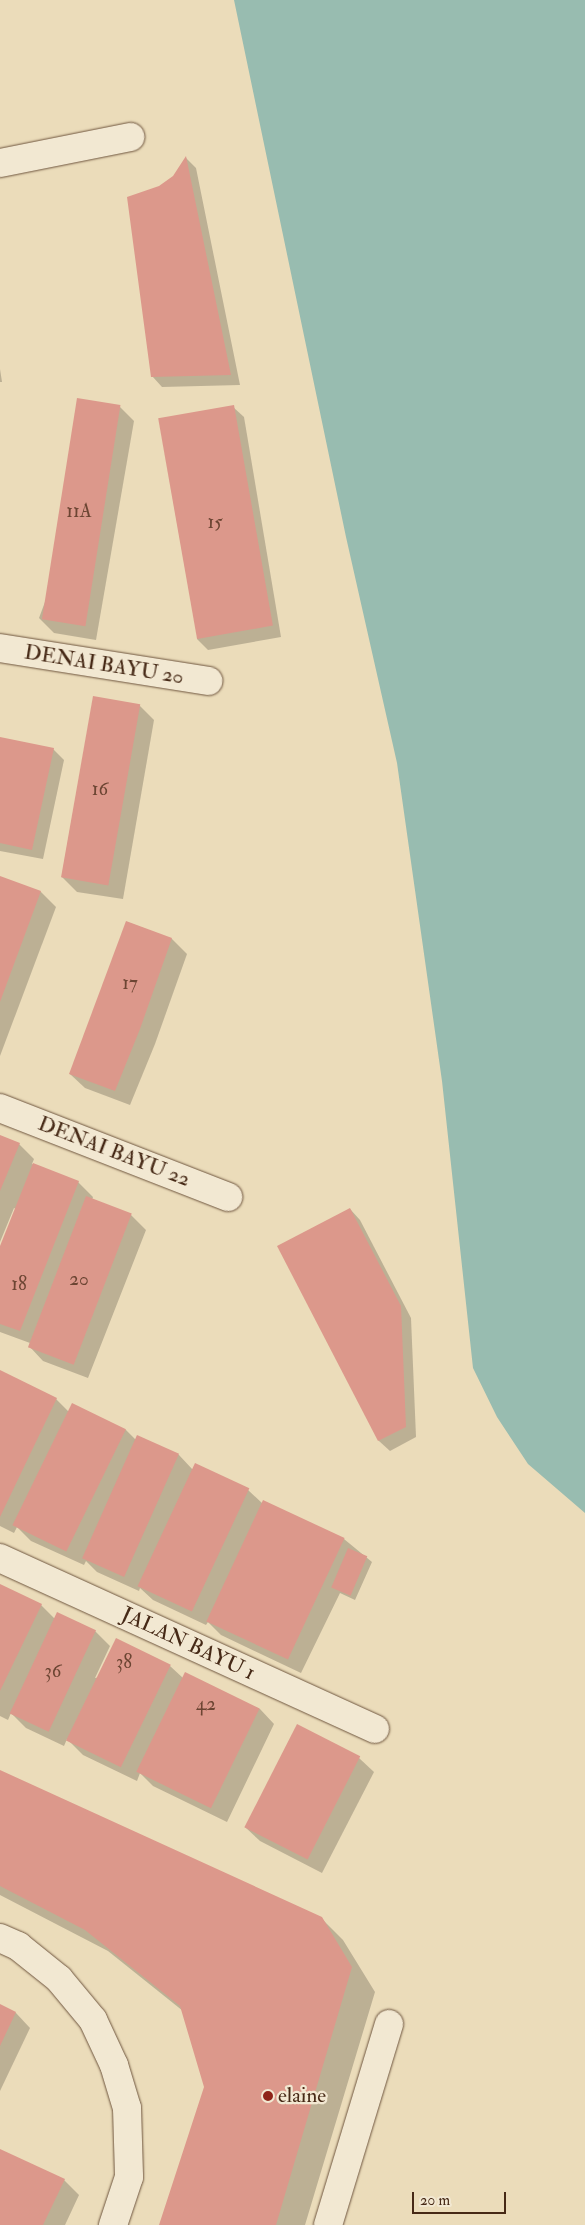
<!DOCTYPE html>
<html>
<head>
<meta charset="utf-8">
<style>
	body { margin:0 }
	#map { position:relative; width:585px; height:2225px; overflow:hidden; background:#ebdcba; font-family:"IM FELL Double Pica",serif }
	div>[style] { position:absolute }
	.water>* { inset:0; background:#98bcb0 }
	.shadow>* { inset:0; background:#0003 }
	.building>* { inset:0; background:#dc988b; transform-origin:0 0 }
	.roads { filter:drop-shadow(0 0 1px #6f563f) drop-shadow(0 0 1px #6f563f) }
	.street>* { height:28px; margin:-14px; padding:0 14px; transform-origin:14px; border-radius:14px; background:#f2e8d2 }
	.dots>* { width:14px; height:14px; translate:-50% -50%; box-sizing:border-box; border:2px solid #f2e8d2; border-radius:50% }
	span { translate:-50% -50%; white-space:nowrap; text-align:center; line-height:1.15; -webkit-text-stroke:4.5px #f2e8d2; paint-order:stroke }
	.number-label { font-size:19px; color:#6c4533 }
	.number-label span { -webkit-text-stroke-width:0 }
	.street-label { font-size:21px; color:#462916 }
	.poi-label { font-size:21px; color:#462916 }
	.left { translate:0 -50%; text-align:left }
	.scale { position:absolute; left:412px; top:2192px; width:94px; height:22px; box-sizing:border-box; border:2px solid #462916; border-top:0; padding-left:6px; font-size:15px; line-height:18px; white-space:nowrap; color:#462916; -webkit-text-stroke:4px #f2e8d2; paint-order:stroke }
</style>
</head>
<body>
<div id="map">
	<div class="water">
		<div style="clip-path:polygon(234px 0,585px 0,585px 1513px,528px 1464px,497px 1417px,473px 1368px,442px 1081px,397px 763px,346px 537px)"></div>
	</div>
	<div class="shadow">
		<div style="clip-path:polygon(186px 158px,196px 168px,240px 385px,162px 387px,152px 376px,160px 187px,174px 177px)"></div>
		<div style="clip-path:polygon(0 369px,2px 382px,0 382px)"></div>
		<div style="clip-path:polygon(119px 406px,134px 421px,96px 640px,54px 633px,39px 618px)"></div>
		<div style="clip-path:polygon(233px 407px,244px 417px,281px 637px,208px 650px,197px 639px)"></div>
		<div style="clip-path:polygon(139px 705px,154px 720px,123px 899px,77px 892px,62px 877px)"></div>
		<div style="clip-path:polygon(0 738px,53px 749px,64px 760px,43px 859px,0 851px)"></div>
		<div style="clip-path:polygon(0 877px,41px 892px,56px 907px,0 1056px)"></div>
		<div style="clip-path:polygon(127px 922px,172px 939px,187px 954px,155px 1044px,130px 1105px,85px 1088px,70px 1074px)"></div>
		<div style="clip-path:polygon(0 1136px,19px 1144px,34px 1159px,32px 1164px,78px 1182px,93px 1197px,92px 1200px,131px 1215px,146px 1230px,88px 1378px,43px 1361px,29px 1346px,30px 1343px,0 1332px,0 1250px,16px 1209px,14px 1208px,0 1242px)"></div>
		<div style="clip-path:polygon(350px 1209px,360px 1220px,411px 1318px,416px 1437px,390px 1451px,379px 1441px,279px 1246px)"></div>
		<div style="clip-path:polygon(0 1372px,56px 1399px,69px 1412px,126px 1430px,136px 1440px,137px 1436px,179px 1455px,193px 1470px,195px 1465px,248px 1490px,263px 1504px,344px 1539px,372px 1562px,355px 1600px,340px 1593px,301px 1673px,221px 1635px,208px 1622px,206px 1625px,153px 1600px,140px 1588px,139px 1591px,97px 1572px,86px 1561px,84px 1565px,31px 1541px,17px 1527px,14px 1533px,0 1526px)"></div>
		<div style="clip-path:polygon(0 1586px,41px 1605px,55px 1619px,95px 1631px,110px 1646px,95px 1678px,170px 1666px,183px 1678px,260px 1709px,274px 1724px,227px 1822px,153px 1786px,140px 1773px,137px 1781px,83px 1755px,67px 1739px,64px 1746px,26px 1728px,11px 1713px,8px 1720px,0 1716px)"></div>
		<div style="clip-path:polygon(359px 1758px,374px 1772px,322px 1873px,260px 1841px,245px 1827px)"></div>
		<div style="clip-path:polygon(0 1771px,321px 1918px,343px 1940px,375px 1992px,305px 2225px,160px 2225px,206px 2087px,183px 2011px,108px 1951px,0 1895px)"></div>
		<div style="clip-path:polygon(0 2006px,16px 2013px,30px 2028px,0 2091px)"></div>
		<div style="clip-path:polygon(0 2150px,64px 2180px,79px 2195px,65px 2225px,0 2225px)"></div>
	</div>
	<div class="building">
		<div style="clip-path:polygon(186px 156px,231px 375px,151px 377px,127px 197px,159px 186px,173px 176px)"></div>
		<div style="left:77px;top:398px;width:44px;height:224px;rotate:9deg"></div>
		<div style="left:234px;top:405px;width:224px;height:77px;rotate:80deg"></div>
		<div style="left:93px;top:696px;width:48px;height:184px;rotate:10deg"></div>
		<div style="clip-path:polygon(0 737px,54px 748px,32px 850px,0 843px)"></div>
		<div style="clip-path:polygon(0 876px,41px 891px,0 1002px)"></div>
		<div style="clip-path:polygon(126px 921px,172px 938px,140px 1029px,115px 1091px,69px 1074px)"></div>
		<div style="clip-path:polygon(0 1135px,20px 1143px,0 1191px)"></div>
		<div style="clip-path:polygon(33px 1163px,79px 1181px,20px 1331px,0 1324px,0 1246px)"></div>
		<div style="left:86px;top:1196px;width:49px;height:162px;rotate:21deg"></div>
		<div style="clip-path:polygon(350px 1208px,401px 1306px,406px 1427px,378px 1441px,277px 1246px)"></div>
		<div style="clip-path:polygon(0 1370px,57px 1398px,0 1517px)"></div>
		<div style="left:72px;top:1403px;width:60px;height:136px;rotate:26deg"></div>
		<div style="left:137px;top:1435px;width:46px;height:135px;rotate:24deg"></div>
		<div style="left:195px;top:1463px;width:60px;height:136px;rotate:25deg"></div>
		<div style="left:263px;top:1500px;width:90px;height:134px;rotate:25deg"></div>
		<div style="left:348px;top:1548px;width:21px;height:43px;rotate:23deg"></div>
		<div style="clip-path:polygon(0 1584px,42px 1604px,0 1691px)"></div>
		<div style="left:57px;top:1612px;width:43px;height:112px;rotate:25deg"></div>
		<div style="left:116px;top:1638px;width:61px;height:114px;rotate:26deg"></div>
		<div style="left:185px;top:1672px;width:83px;height:111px;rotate:26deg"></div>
		<div style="left:297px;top:1724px;width:71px;height:116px;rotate:27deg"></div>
		<div style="clip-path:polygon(0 1770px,322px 1917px,352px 1967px,276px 2225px,159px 2225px,204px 2087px,180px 2006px,85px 1930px,0 1886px)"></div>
		<div style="clip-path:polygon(0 2004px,16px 2012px,0 2046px)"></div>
		<div style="clip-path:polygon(0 2149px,65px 2179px,43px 2225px,0 2225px)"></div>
	</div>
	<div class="roads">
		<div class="street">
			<div style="left:0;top:163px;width:133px;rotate:-11.3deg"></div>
			<div style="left:0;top:648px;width:211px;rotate:9deg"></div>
			<div style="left:0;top:1108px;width:245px;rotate:21.3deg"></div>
			<div style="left:0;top:1558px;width:412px;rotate:24.5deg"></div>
			<div style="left:0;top:1938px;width:20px;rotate:24deg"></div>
			<div style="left:18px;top:1946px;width:53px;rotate:38.8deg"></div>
			<div style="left:59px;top:1979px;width:53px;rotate:50.3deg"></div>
			<div style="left:93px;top:2020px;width:50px;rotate:65deg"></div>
			<div style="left:114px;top:2065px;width:45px;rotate:73.2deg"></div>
			<div style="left:127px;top:2108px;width:69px;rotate:88.3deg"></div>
			<div style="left:129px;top:2177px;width:51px;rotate:108.4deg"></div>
			<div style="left:328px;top:2225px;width:210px;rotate:-73.1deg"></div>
		</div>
	</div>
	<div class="dots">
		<div style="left:268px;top:2096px;background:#8f2418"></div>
	</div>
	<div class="number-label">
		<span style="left:79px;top:512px">11A</span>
		<span style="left:215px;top:523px">15</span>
		<span style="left:100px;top:790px">16</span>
		<span style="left:130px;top:984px">17</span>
		<span style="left:79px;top:1280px">20</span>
		<span style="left:19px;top:1285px">18</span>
		<span style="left:124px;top:1663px">38</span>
		<span style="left:53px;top:1672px">36</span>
		<span style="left:206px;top:1705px">42</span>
	</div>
	<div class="street-label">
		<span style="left:104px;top:665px;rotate:9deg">DENAI BAYU 20</span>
		<span style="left:114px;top:1152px;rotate:21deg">DENAI BAYU 22</span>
		<span style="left:188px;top:1644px;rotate:25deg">JALAN BAYU 1</span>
	</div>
	<div class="poi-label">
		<span class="left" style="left:278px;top:2096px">elaine</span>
	</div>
	<div class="scale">20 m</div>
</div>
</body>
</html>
